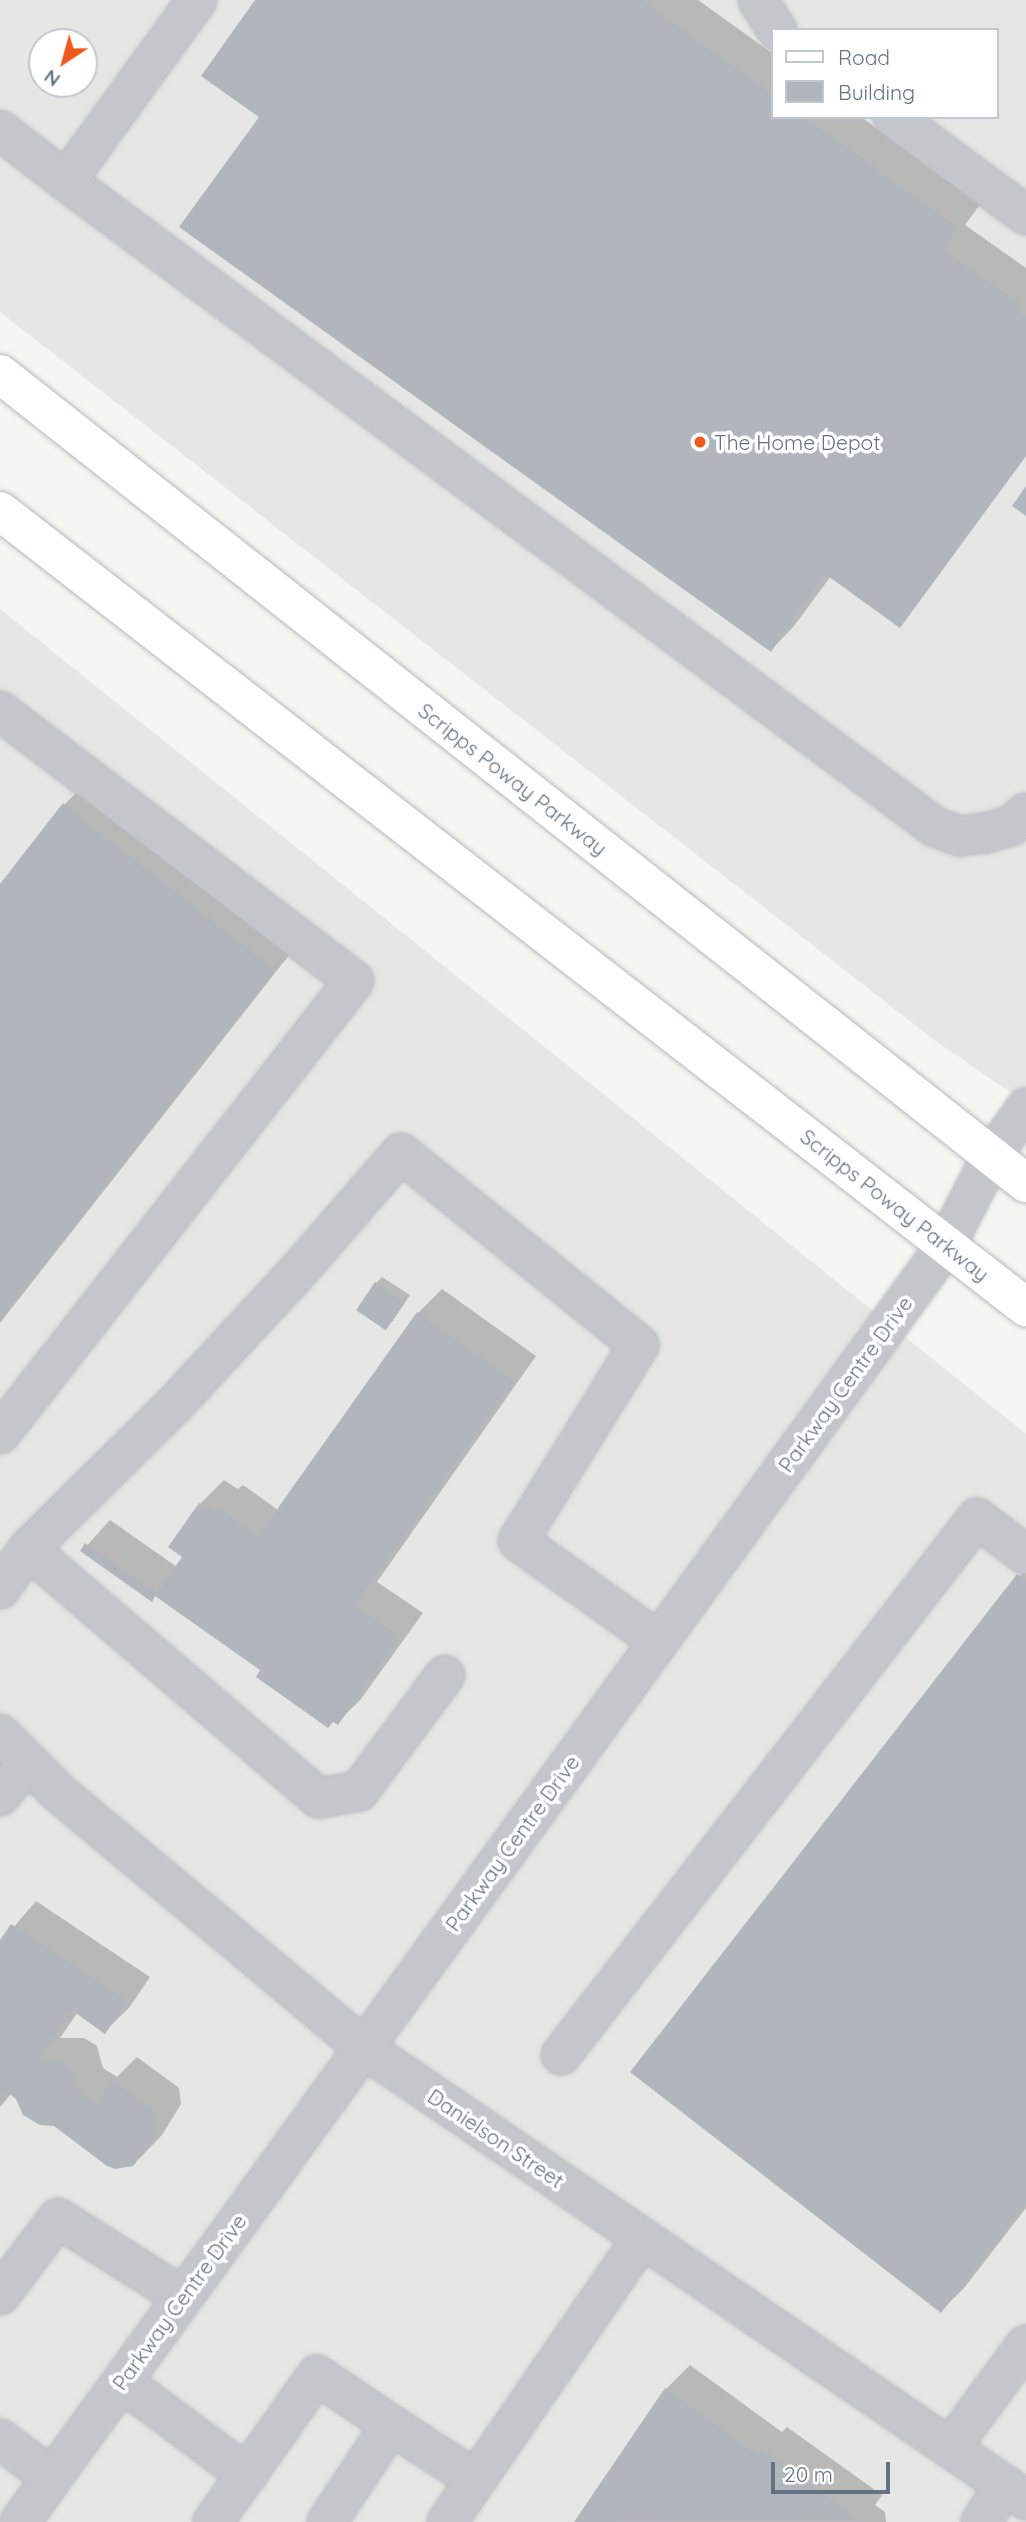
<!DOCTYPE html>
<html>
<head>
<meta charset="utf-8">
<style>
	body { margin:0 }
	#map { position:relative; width:1026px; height:2522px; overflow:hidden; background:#f5f6f2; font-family:Quicksand,sans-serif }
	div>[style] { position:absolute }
	.built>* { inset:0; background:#e6e7e5 }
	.shadow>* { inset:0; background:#0003 }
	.building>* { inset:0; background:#b0b6bc; transform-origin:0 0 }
	.roads { filter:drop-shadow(0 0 2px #b6babe) drop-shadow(0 0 2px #b6babe) }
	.minor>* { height:38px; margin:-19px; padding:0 19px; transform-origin:19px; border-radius:19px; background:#c3c6ca }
	.major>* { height:38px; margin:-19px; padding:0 19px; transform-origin:19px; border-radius:19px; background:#fff }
	.dots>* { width:19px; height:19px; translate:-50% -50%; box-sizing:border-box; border:4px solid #fff; border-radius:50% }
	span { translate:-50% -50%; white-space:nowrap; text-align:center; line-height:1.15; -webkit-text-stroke:7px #fff; paint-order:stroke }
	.poi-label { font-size:21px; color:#637384 }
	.left { translate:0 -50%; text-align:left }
	.street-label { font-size:21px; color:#637384 }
	.legend { position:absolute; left:771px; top:28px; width:228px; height:91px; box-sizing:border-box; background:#fff; border:2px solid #c1c7ce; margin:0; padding:9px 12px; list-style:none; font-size:21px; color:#637384 }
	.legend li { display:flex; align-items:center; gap:14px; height:35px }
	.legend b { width:35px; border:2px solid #c1c7ce }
	.north { position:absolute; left:28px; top:28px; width:70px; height:70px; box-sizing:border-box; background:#fff; border:2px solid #c1c7ce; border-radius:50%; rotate:216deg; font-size:19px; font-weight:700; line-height:28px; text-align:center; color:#637384 }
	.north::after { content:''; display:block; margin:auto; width:24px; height:32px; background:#ec591b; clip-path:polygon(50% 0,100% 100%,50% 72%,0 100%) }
	.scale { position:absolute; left:771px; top:2462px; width:119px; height:32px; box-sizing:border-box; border:4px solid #637384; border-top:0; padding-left:9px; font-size:21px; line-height:24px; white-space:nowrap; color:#637384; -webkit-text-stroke:5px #fff; paint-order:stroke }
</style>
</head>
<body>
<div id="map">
	<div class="built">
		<div style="clip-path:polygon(evenodd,0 0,1026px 0,1026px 1103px,933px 1039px,0 312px,0 0,772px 30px,996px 30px,996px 117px,772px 117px,772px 30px,0 0,42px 42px,84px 42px,84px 84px,42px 84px,42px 42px)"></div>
		<div style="clip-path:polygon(0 609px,1026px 1434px,1026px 2522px,0 2522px)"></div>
	</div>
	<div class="shadow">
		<div style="clip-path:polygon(257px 0,698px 0,772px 53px,772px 117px,861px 117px,981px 203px,965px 225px,1026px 268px,1026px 455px,831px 576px,794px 626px,771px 650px,261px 116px)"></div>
		<div style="clip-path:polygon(88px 781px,297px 945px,0 1323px,0 886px,65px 804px)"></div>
		<div style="clip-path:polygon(382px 1277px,410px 1295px,392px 1322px,376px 1283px)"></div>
		<div style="clip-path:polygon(442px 1289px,536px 1356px,377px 1582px,423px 1613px,361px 1699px,337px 1723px,156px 1595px,82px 1551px,110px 1520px,177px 1567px,184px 1557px,171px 1546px,200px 1504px,224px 1480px,238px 1489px,243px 1485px,278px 1510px,418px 1313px)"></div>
		<div style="clip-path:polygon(1026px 1568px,1026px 2208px,965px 2287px,941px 2311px,633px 2071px)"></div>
		<div style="clip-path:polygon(36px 1901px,150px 1977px,129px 2008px,105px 2031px,78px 2012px,60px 2038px,84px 2038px,97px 2046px,103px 2068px,117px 2077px,137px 2057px,179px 2088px,181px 2104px,162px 2135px,138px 2160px,115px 2168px,11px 2094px,0 2107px,0 1943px)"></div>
		<div style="clip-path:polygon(690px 2365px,782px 2432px,787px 2427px,882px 2495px,875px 2505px,885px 2512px,886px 2522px,576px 2522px,666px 2389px)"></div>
	</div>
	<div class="building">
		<div style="clip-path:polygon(255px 0,642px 0,772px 94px,772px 117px,805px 117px,958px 228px,943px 249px,1021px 305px,1017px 311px,1026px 318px,1026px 456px,900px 628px,825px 574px,771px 652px,179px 227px,259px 117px,201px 76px)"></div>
		<div style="clip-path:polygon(1026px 486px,1026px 516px,1012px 506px)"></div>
		<div style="clip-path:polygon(63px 803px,275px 970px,0 1320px,0 884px)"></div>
		<div style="left:375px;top:1282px;width:36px;height:34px;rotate:34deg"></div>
		<div style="clip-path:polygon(417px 1312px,514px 1381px,355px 1606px,400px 1637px,338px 1725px,333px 1722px,328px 1728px,256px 1677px,260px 1670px,155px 1596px,152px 1602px,80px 1551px,85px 1543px,157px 1593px,182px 1557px,168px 1547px,199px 1503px,214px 1512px,218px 1507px,258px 1536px)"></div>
		<div style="clip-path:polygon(1017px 1574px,1026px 1580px,1026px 2204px,941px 2313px,630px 2072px)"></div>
		<div style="clip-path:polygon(11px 1924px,128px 2001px,105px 2034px,73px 2011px,38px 2061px,59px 2061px,73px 2070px,80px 2092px,96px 2103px,112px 2080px,150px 2106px,155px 2112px,158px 2130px,153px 2137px,155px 2138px,133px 2166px,115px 2169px,107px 2166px,54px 2126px,40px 2125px,23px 2115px,16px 2099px,7px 2092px,0 2102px,0 1940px)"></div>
		<div style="clip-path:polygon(665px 2388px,758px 2455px,762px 2449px,859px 2520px,574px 2522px)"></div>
	</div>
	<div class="roads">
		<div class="minor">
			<div style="left:758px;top:0;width:36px;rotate:58deg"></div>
			<div style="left:893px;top:117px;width:165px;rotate:36.4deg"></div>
			<div style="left:0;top:130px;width:83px;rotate:37.7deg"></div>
			<div style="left:66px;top:181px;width:223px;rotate:-54.1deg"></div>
			<div style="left:66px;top:181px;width:1083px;rotate:36.63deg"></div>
			<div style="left:935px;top:827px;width:27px;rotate:20deg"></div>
			<div style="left:960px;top:836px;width:26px;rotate:-7deg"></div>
			<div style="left:986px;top:833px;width:26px;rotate:-16deg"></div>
			<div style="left:1011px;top:826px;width:20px;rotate:-41deg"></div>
			<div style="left:0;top:711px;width:445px;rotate:37.3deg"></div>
			<div style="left:354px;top:981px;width:575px;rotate:128.01deg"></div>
			<div style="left:28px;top:1549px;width:208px;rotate:-44.6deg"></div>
			<div style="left:176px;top:1403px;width:184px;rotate:-47.2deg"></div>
			<div style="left:301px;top:1268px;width:152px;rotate:-49deg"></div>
			<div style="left:401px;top:1153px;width:306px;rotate:38.9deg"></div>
			<div style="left:639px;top:1345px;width:230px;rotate:121.7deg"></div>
			<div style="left:518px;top:1541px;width:172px;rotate:35.5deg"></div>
			<div style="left:0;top:1589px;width:49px;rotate:-55deg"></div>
			<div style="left:28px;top:1549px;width:383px;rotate:40.6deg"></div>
			<div style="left:319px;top:1798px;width:41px;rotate:-9.9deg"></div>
			<div style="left:359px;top:1791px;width:144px;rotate:-53.4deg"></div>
			<div style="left:0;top:1734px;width:82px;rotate:45deg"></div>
			<div style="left:58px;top:1792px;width:399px;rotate:39.9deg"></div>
			<div style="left:364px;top:2048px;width:802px;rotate:34.32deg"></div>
			<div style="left:0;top:1796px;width:44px;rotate:-50.5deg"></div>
			<div style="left:561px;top:2055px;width:679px;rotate:-52.24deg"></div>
			<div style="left:977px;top:1518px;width:61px;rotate:37.1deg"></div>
			<div style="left:0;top:2295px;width:96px;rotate:-53deg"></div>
			<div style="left:58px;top:2218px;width:148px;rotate:32.3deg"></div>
			<div style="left:122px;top:2382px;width:156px;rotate:36.6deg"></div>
			<div style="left:0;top:2439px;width:65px;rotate:36.9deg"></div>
			<div style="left:950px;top:2448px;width:128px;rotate:-53.6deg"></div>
			<div style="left:20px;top:2522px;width:1577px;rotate:-54.05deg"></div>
			<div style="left:946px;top:1245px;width:100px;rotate:-62.7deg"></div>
			<div style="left:992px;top:1156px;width:59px;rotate:-54.7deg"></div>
			<div style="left:213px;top:2522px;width:180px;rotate:-54.7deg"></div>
			<div style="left:317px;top:2375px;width:89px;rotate:34deg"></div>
			<div style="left:327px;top:2522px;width:116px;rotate:-56.6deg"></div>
			<div style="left:391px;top:2425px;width:101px;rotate:32.9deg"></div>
			<div style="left:447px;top:2522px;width:345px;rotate:-55.5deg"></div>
			<div style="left:981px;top:2522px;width:44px;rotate:-57deg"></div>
		</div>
		<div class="major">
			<div style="left:0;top:374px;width:1307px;rotate:38.26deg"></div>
			<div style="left:0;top:511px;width:1299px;rotate:37.81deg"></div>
		</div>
	</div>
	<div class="dots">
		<div style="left:700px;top:442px;background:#ec591b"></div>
	</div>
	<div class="poi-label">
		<span class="left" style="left:714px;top:442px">The Home Depot</span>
	</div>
	<div class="street-label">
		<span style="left:513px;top:779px;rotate:38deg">Scripps Poway Parkway</span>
		<span style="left:895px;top:1205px;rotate:38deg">Scripps Poway Parkway</span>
		<span style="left:845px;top:1384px;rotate:-54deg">Parkway Centre Drive</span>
		<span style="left:512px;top:1843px;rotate:-54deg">Parkway Centre Drive</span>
		<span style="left:496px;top:2138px;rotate:34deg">Danielson Street</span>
		<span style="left:179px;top:2302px;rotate:-54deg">Parkway Centre Drive</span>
	</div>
	<ul class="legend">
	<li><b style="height:9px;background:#fff"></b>Road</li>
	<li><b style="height:19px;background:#b0b6bc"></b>Building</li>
	</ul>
	<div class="north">N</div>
	<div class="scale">20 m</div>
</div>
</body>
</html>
